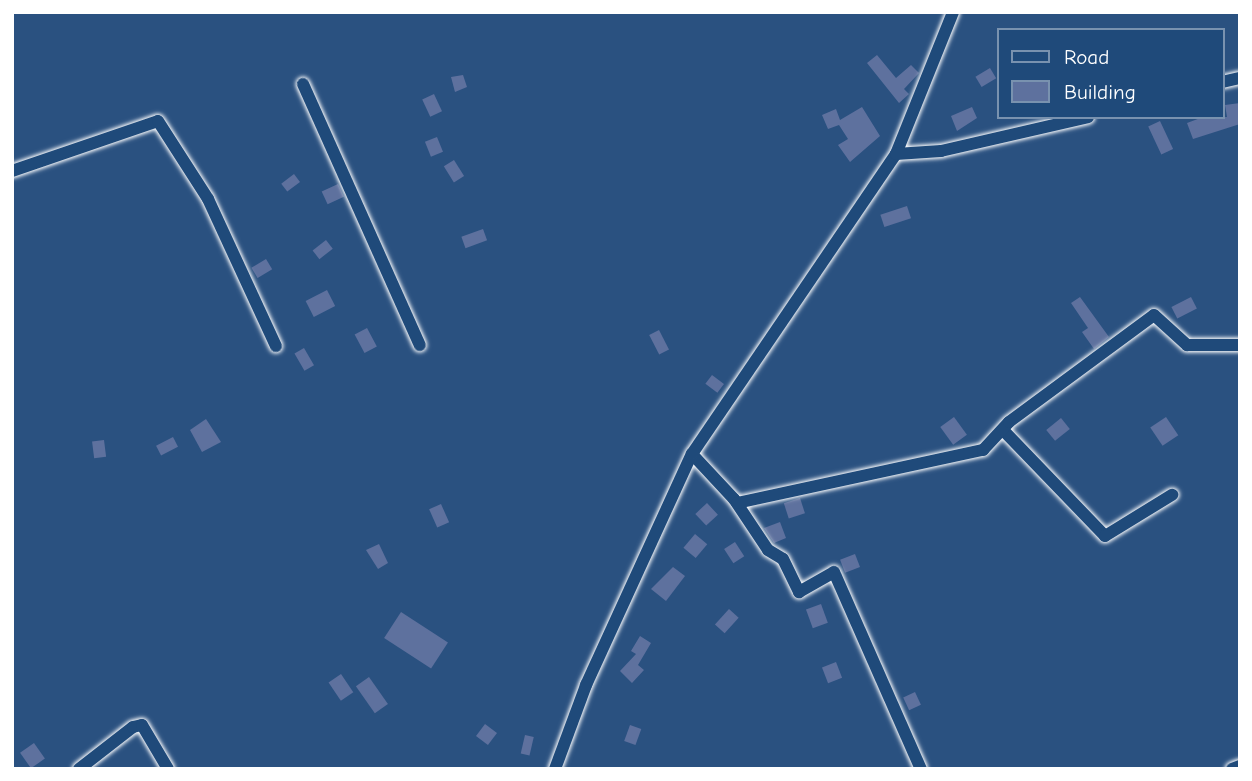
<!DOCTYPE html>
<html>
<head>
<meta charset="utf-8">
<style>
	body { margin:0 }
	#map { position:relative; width:1252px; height:781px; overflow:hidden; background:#2a5180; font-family:"Comic Neue",sans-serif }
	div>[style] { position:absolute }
	.building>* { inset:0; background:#5e719e; transform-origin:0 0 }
	.roads { filter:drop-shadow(0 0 2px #fff) drop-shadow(0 0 2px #fff) }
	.minor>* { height:12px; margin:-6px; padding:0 6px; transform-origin:6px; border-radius:6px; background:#1f4a7a }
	span { translate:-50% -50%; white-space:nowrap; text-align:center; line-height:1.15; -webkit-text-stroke:5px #1f4a7a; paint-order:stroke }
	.frame { position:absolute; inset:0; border:14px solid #fff; pointer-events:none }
	.legend { position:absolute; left:997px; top:28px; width:228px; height:91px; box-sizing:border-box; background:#1f4a7a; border:2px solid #7992af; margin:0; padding:9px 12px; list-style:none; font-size:21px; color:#fff }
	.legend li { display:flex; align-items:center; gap:14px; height:35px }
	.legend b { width:35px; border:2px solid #7992af }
</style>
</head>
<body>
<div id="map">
	<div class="building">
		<div style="clip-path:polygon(877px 55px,896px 78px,911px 65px,919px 73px,904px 89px,909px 94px,899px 103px,867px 63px)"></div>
		<div style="left:990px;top:68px;width:12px;height:17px;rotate:59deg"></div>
		<div style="clip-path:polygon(463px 75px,467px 87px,455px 92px,451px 77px)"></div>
		<div style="left:434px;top:94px;width:19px;height:13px;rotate:65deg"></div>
		<div style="clip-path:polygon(1240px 103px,1240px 124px,1193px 139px,1187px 123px,1203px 117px,1227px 117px,1225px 105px)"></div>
		<div style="clip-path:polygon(862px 107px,880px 136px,850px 162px,838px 145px,848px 139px,839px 125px,828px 129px,822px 115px,836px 109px,840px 120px)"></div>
		<div style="clip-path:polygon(972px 107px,977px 118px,957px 131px,951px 116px)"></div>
		<div style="left:1160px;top:121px;width:31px;height:13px;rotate:65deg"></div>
		<div style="left:437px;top:137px;width:16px;height:13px;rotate:68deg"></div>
		<div style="left:454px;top:160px;width:19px;height:12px;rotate:58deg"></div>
		<div style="left:294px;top:174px;width:10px;height:16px;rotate:53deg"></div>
		<div style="left:338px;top:184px;width:14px;height:18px;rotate:65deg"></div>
		<div style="left:907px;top:206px;width:13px;height:28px;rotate:72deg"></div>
		<div style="left:483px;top:229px;width:12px;height:23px;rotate:70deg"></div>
		<div style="left:326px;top:240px;width:11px;height:17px;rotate:52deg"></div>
		<div style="left:266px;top:259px;width:12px;height:17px;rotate:59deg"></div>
		<div style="left:327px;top:290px;width:18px;height:24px;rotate:63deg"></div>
		<div style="clip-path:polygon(1080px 297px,1109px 337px,1094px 349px,1082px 332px,1088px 328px,1071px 303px)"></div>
		<div style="left:1191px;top:297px;width:13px;height:22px;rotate:63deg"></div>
		<div style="left:367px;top:328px;width:21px;height:14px;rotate:62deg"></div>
		<div style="left:659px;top:330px;width:22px;height:11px;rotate:63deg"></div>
		<div style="left:304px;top:348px;width:20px;height:11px;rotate:60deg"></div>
		<div style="left:712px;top:375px;width:15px;height:11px;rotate:37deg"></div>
		<div style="left:954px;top:417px;width:22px;height:17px;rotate:54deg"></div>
		<div style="left:1166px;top:417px;width:22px;height:19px;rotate:56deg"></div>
		<div style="left:1061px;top:418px;width:14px;height:19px;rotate:51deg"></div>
		<div style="clip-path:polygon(206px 419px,221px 442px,202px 452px,190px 430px)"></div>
		<div style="left:173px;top:437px;width:11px;height:19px;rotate:63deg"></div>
		<div style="left:104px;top:440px;width:17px;height:12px;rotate:83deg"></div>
		<div style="left:800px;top:498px;width:16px;height:17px;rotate:72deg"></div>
		<div style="left:707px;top:503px;width:16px;height:16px;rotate:47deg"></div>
		<div style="left:441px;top:504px;width:20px;height:13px;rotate:66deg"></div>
		<div style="clip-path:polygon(780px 522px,786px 538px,774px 543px,764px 528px)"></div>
		<div style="left:695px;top:534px;width:16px;height:18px;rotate:40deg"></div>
		<div style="left:735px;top:542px;width:17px;height:13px;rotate:57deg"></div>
		<div style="clip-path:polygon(379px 544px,388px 563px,378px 569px,366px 550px)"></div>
		<div style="left:855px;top:554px;width:14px;height:16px;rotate:69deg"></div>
		<div style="clip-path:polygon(673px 567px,685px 576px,666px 601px,651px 589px)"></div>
		<div style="left:821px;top:604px;width:20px;height:16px;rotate:70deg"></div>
		<div style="left:729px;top:609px;width:13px;height:21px;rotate:42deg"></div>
		<div style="left:401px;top:612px;width:56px;height:31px;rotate:33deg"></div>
		<div style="clip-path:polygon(640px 636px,651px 643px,638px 665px,644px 670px,632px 683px,620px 671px,636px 654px,631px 651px)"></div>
		<div style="left:836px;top:662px;width:17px;height:15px;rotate:69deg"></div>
		<div style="left:341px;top:674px;width:22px;height:15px;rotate:56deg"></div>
		<div style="left:369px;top:677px;width:33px;height:16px;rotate:55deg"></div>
		<div style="left:915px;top:692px;width:14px;height:13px;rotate:65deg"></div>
		<div style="left:485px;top:724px;width:15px;height:15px;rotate:37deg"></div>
		<div style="left:630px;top:725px;width:12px;height:17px;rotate:20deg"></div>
		<div style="left:525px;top:735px;width:9px;height:19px;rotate:13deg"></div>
		<div style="left:34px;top:743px;width:19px;height:17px;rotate:55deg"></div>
	</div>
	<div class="roads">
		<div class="minor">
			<div style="left:1222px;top:82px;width:18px;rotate:-13deg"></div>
			<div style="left:303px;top:84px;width:286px;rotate:65.9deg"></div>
			<div style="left:896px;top:154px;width:153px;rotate:-68.1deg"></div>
			<div style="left:12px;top:171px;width:154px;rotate:-18.9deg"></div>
			<div style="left:158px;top:121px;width:93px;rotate:57.3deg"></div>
			<div style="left:208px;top:199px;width:162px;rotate:65.2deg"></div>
			<div style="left:1003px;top:430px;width:147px;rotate:46.1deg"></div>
			<div style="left:1105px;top:536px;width:79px;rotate:-31.5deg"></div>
			<div style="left:692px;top:454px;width:62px;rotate:47deg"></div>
			<div style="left:734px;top:499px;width:61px;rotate:56.3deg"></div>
			<div style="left:768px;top:550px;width:17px;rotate:31deg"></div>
			<div style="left:783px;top:559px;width:37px;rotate:64deg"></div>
			<div style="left:799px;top:592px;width:40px;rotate:-29.7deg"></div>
			<div style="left:834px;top:572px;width:215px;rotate:66.2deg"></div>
			<div style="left:737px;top:503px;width:252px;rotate:-12.2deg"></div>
			<div style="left:983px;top:450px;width:38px;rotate:-47deg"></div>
			<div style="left:1009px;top:422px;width:180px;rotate:-36.4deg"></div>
			<div style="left:1154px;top:315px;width:45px;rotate:42.3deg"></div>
			<div style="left:1187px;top:345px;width:53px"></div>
			<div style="left:79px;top:769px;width:68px;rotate:-37.9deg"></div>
			<div style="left:133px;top:727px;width:9px;rotate:-13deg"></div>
			<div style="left:142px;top:725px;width:51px;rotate:59.4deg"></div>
			<div style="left:555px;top:769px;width:90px;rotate:-69.7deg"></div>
			<div style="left:586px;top:685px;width:254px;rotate:-65.4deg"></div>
			<div style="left:692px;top:454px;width:363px;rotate:-55.8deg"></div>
			<div style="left:896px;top:154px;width:45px;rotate:-3.8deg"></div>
			<div style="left:941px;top:151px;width:151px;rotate:-13deg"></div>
			<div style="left:1232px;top:769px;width:9px;rotate:-21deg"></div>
		</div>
	</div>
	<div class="frame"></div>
	<ul class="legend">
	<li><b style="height:9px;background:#1f4a7a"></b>Road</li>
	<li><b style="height:19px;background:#5e719e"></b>Building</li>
	</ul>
</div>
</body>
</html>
